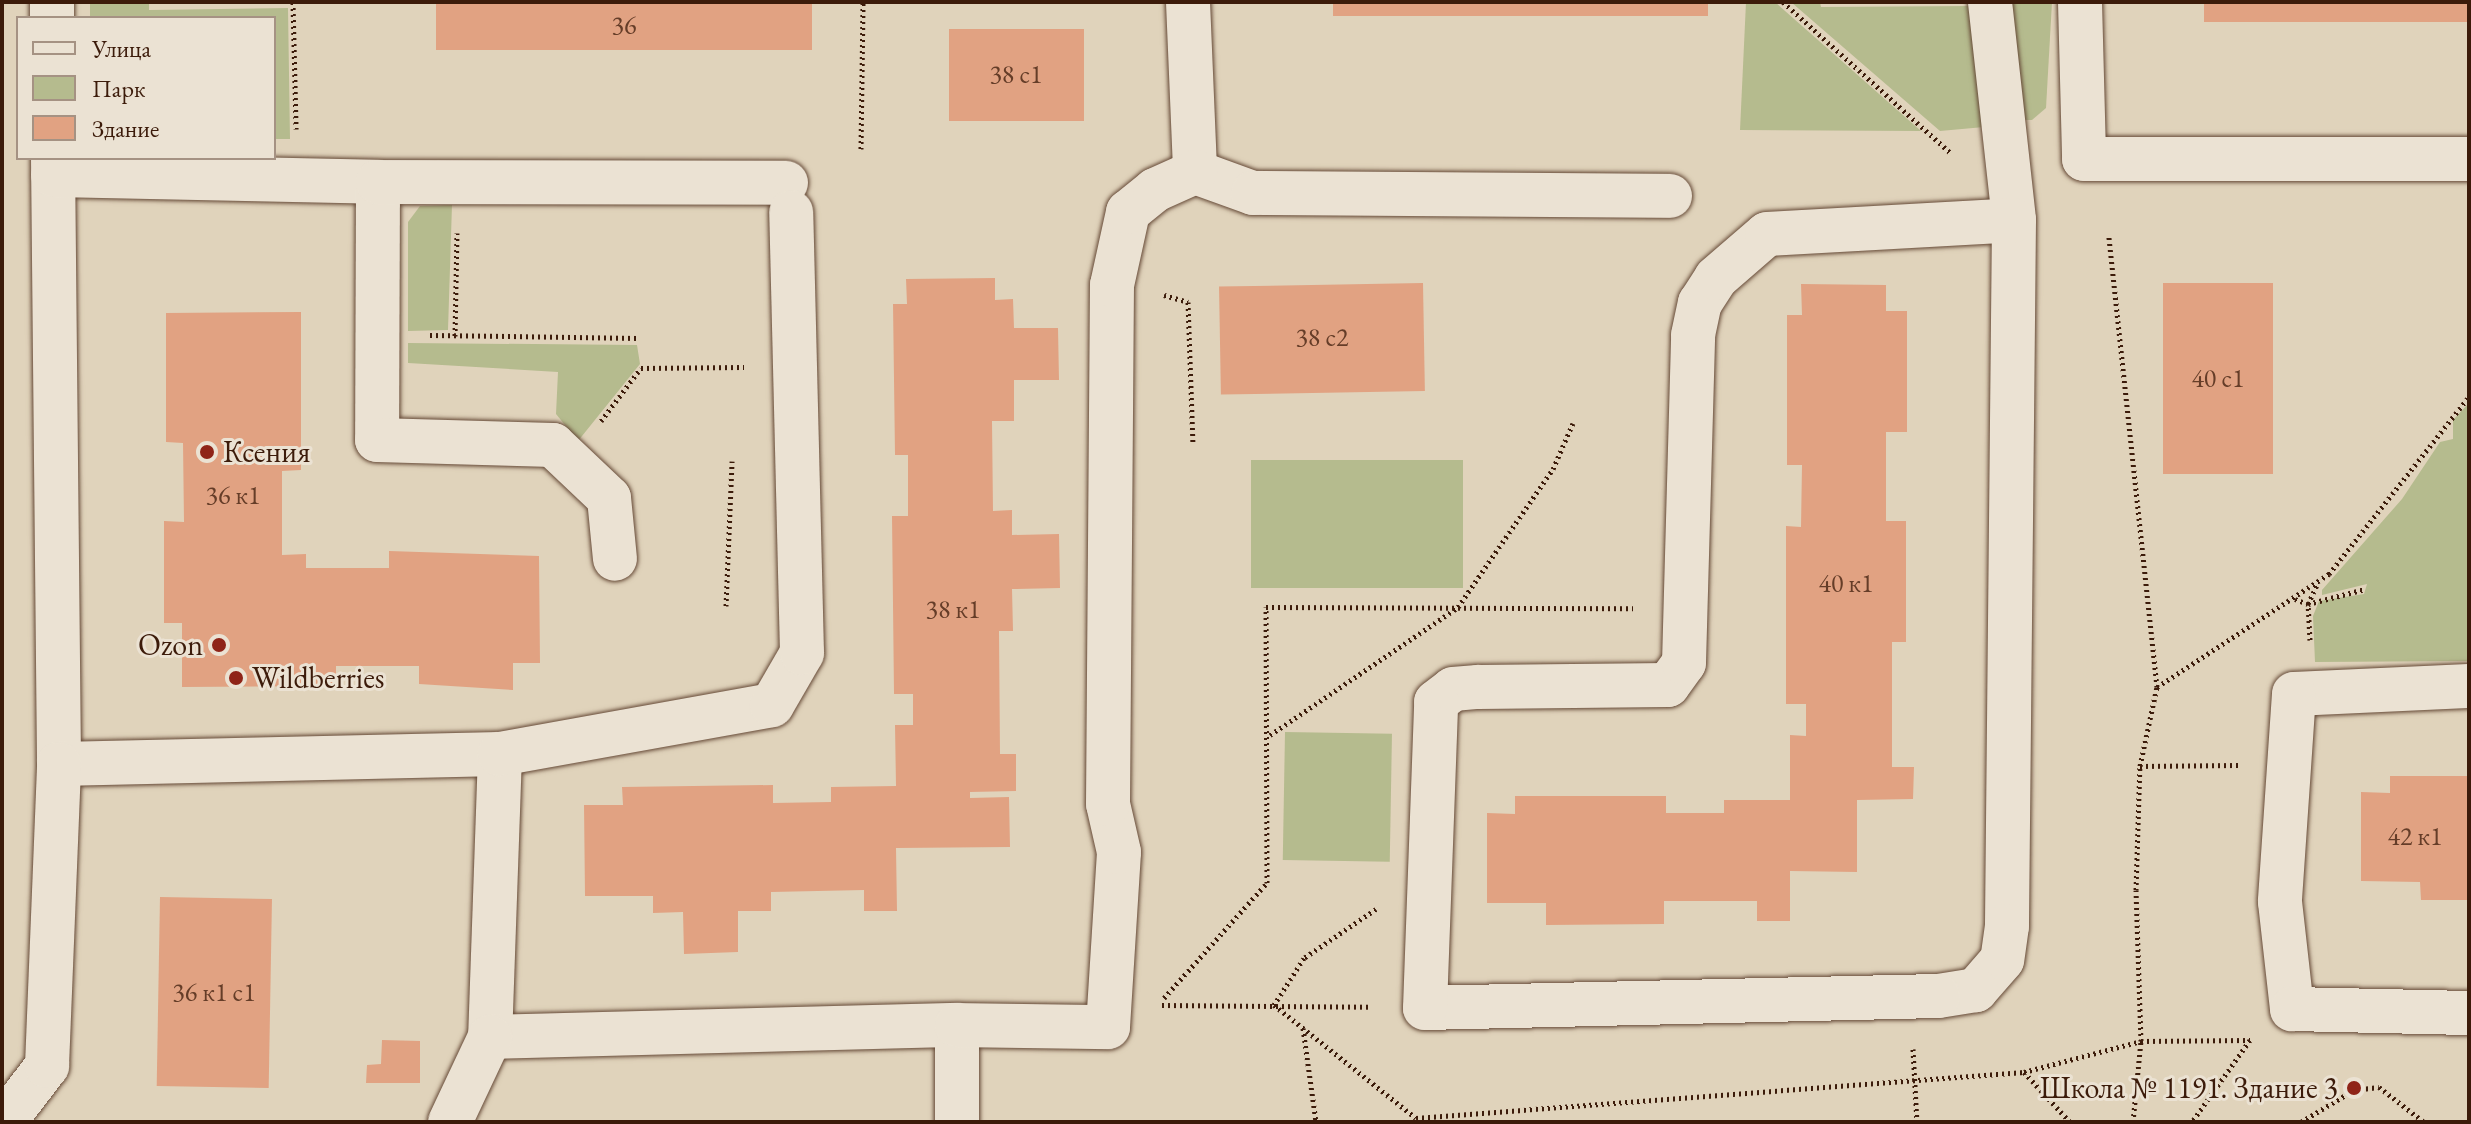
<!DOCTYPE html>
<html>
<head>
<meta charset="utf-8">
<style>
	body { margin:0 }
	#map { position:relative; width:2471px; height:1124px; overflow:hidden; background:#e0d3bb; font-family:"EB Garamond",serif }
	div>[style] { position:absolute }
	.green>* { inset:0; background:#b5bb8e; transform-origin:0 0 }
	.building>* { inset:0; background:#e1a282; transform-origin:0 0 }
	.path>* { height:5px; margin-top:-2.5px; transform-origin:0; background:repeating-linear-gradient(90deg,#3c1b0a 0 2px,transparent 0 6px) }
	.roads { filter:drop-shadow(0 0 2px #654936) drop-shadow(0 0 2px #654936) }
	.minor>* { height:44px; margin:-22px; padding:0 22px; transform-origin:22px; border-radius:22px; background:#ebe2d3 }
	.dots>* { width:22px; height:22px; translate:-50% -50%; box-sizing:border-box; border:4px solid #ebe2d3; border-radius:50% }
	span { translate:-50% -50%; white-space:nowrap; text-align:center; line-height:1.15; -webkit-text-stroke:6px #ebe2d3; paint-order:stroke }
	.number-label { font-size:26px; color:#653d28 }
	.number-label span { -webkit-text-stroke-width:0 }
	.poi-label { font-size:30px; color:#3c1b0a }
	.left { translate:0 -50%; text-align:left }
	.right { translate:-100% -50%; text-align:right }
	.frame { position:absolute; inset:0; border:4px solid #3c1b0a; pointer-events:none }
	.legend { position:absolute; left:16px; top:16px; width:260px; height:144px; box-sizing:border-box; background:#ebe2d3; border:2px solid #a59283; margin:0; padding:10px 14px; list-style:none; font-size:24px; color:#3c1b0a }
	.legend li { display:flex; align-items:center; gap:16px; height:40px }
	.legend b { width:40px; border:2px solid #a59283 }
</style>
</head>
<body>
<div id="map">
	<div class="green">
		<div style="clip-path:polygon(90px 2px,149px 2px,149px 10px,288px 8px,290px 139px,274px 139px,274px 18px,90px 18px)"></div>
		<div style="clip-path:polygon(1746px 2px,1775px 2px,1921px 131px,1740px 130px)"></div>
		<div style="clip-path:polygon(1791px 2px,1820px 2px,1821px 7px,1971px 6px,1984px 127px,1940px 131px)"></div>
		<div style="clip-path:polygon(2002px 2px,2052px 2px,2046px 108px,2032px 120px,2018px 120px)"></div>
		<div style="clip-path:polygon(452px 205px,448px 330px,408px 331px,408px 222px,420px 206px)"></div>
		<div style="clip-path:polygon(408px 343px,637px 345px,640px 364px,578px 441px,556px 414px,558px 372px,408px 363px)"></div>
		<div style="clip-path:polygon(2469px 403px,2469px 661px,2315px 662px,2313px 616px,2319px 601px,2364px 594px,2367px 584px,2322px 595px,2322px 590px,2402px 499px,2440px 442px,2453px 439px,2453px 420px)"></div>
		<div style="left:1251px;top:460px;width:212px;height:128px"></div>
		<div style="left:1285px;top:732px;width:107px;height:128px;rotate:1deg"></div>
	</div>
	<div class="building">
		<div style="left:436px;top:2px;width:376px;height:48px"></div>
		<div style="left:1333px;top:2px;width:375px;height:14px"></div>
		<div style="left:2204px;top:2px;width:265px;height:20px"></div>
		<div style="left:949px;top:29px;width:135px;height:92px"></div>
		<div style="clip-path:polygon(995px 278px,995px 300px,1013px 299px,1014px 328px,1058px 328px,1059px 380px,1014px 380px,1014px 421px,992px 421px,993px 511px,1012px 510px,1012px 535px,1059px 534px,1060px 588px,1012px 589px,1013px 631px,999px 631px,1000px 754px,1016px 754px,1016px 791px,970px 792px,970px 798px,1009px 797px,1010px 847px,896px 848px,897px 911px,864px 911px,864px 890px,771px 892px,771px 911px,738px 911px,738px 952px,684px 954px,683px 912px,653px 913px,653px 896px,585px 896px,584px 805px,623px 805px,622px 787px,773px 785px,773px 803px,831px 802px,831px 787px,896px 786px,895px 725px,913px 725px,913px 694px,894px 694px,892px 516px,908px 516px,908px 455px,895px 455px,893px 304px,907px 304px,906px 279px)"></div>
		<div style="left:1423px;top:283px;width:108px;height:204px;rotate:89deg"></div>
		<div style="left:2163px;top:283px;width:110px;height:191px"></div>
		<div style="clip-path:polygon(1801px 284px,1886px 285px,1886px 311px,1907px 311px,1907px 432px,1886px 432px,1886px 521px,1906px 521px,1906px 642px,1892px 642px,1892px 767px,1914px 767px,1913px 799px,1857px 800px,1857px 872px,1790px 871px,1790px 921px,1757px 921px,1757px 901px,1664px 901px,1664px 924px,1546px 925px,1546px 903px,1487px 903px,1487px 813px,1515px 814px,1515px 796px,1666px 796px,1666px 813px,1724px 813px,1724px 800px,1790px 800px,1790px 735px,1806px 736px,1806px 704px,1786px 704px,1786px 526px,1801px 527px,1802px 465px,1787px 465px,1787px 315px,1802px 315px)"></div>
		<div style="clip-path:polygon(301px 312px,301px 470px,282px 471px,282px 555px,306px 554px,306px 568px,389px 568px,389px 551px,539px 556px,540px 663px,513px 663px,513px 690px,419px 684px,419px 666px,336px 666px,336px 686px,182px 687px,182px 623px,164px 623px,164px 521px,184px 522px,183px 443px,166px 442px,166px 313px)"></div>
		<div style="clip-path:polygon(2390px 776px,2469px 776px,2469px 900px,2421px 900px,2420px 882px,2361px 881px,2361px 792px,2390px 793px)"></div>
		<div style="left:160px;top:897px;width:112px;height:189px;rotate:1deg"></div>
		<div style="clip-path:polygon(382px 1040px,420px 1041px,420px 1083px,366px 1083px,367px 1065px,381px 1064px)"></div>
	</div>
	<div class="path">
		<div style="left:293px;top:2px;width:127px;rotate:88.6deg"></div>
		<div style="left:1783px;top:2px;width:227px;rotate:42deg"></div>
		<div style="left:861px;top:149px;width:147px;rotate:-89.2deg"></div>
		<div style="left:1164px;top:295px;width:25px;rotate:16deg"></div>
		<div style="left:1188px;top:302px;width:141px;rotate:88deg"></div>
		<div style="left:430px;top:335px;width:208px;rotate:0.8deg"></div>
		<div style="left:455px;top:336px;width:103px;rotate:-88.9deg"></div>
		<div style="left:601px;top:421px;width:66px;rotate:-53deg"></div>
		<div style="left:641px;top:368px;width:103px;rotate:-0.6deg"></div>
		<div style="left:2295px;top:599px;width:14px;rotate:21deg"></div>
		<div style="left:2308px;top:604px;width:21px;rotate:-65deg"></div>
		<div style="left:726px;top:606px;width:145px;rotate:-87.6deg"></div>
		<div style="left:2310px;top:640px;width:36px;rotate:-93deg"></div>
		<div style="left:2308px;top:604px;width:59px;rotate:-14.7deg"></div>
		<div style="left:2157px;top:687px;width:206px;rotate:-33.3deg"></div>
		<div style="left:2329px;top:574px;width:226px;rotate:-51.7deg"></div>
		<div style="left:1270px;top:735px;width:227px;rotate:-34.2deg"></div>
		<div style="left:1458px;top:607px;width:168px;rotate:-55.5deg"></div>
		<div style="left:1553px;top:469px;width:50px;rotate:-66.5deg"></div>
		<div style="left:2140px;top:766px;width:99px;rotate:-0.6deg"></div>
		<div style="left:1376px;top:909px;width:87px;rotate:145.8deg"></div>
		<div style="left:1304px;top:958px;width:56px;rotate:122.6deg"></div>
		<div style="left:1274px;top:1005px;width:181px;rotate:38.5deg"></div>
		<div style="left:1416px;top:1118px;width:610px;rotate:-4.33deg"></div>
		<div style="left:2024px;top:1072px;width:68px;rotate:47.4deg"></div>
		<div style="left:1164px;top:998px;width:154px;rotate:-48.2deg"></div>
		<div style="left:1267px;top:883px;width:276px;rotate:-90.2deg"></div>
		<div style="left:1266px;top:607px;width:367px;rotate:0.2deg"></div>
		<div style="left:1162px;top:1005px;width:210px;rotate:0.5deg"></div>
		<div style="left:1303px;top:1028px;width:95px;rotate:82.1deg"></div>
		<div style="left:1913px;top:1049px;width:73px;rotate:86.9deg"></div>
		<div style="left:2024px;top:1072px;width:121px;rotate:-14.8deg"></div>
		<div style="left:2141px;top:1041px;width:151px;rotate:-91.9deg"></div>
		<div style="left:2136px;top:890px;width:124px;rotate:-88.2deg"></div>
		<div style="left:2140px;top:766px;width:81px;rotate:-77.9deg"></div>
		<div style="left:2157px;top:687px;width:453px;rotate:-96.1deg"></div>
		<div style="left:2133px;top:1122px;width:81px;rotate:-84.4deg"></div>
		<div style="left:2141px;top:1041px;width:109px;rotate:-0.5deg"></div>
		<div style="left:2250px;top:1040px;width:100px;rotate:125.3deg"></div>
		<div style="left:2301px;top:1122px;width:62px;rotate:-31.1deg"></div>
		<div style="left:2354px;top:1090px;width:25px;rotate:-7deg"></div>
		<div style="left:2379px;top:1087px;width:57px;rotate:37.9deg"></div>
	</div>
	<div class="roads">
		<div class="minor">
			<div style="left:52px;top:2px;width:16px;rotate:90deg"></div>
			<div style="left:1188px;top:2px;width:170px;rotate:87.6deg"></div>
			<div style="left:1195px;top:172px;width:62px;rotate:19.9deg"></div>
			<div style="left:1253px;top:193px;width:417px;rotate:0.4deg"></div>
			<div style="left:1990px;top:2px;width:219px;rotate:83.7deg"></div>
			<div style="left:2014px;top:220px;width:706px;rotate:90.57deg"></div>
			<div style="left:2007px;top:926px;width:34px;rotate:98deg"></div>
			<div style="left:2002px;top:960px;width:40px;rotate:131deg"></div>
			<div style="left:1976px;top:990px;width:38px;rotate:171deg"></div>
			<div style="left:1938px;top:996px;width:513px;rotate:178.66deg"></div>
			<div style="left:1425px;top:1008px;width:306px;rotate:-87.9deg"></div>
			<div style="left:1436px;top:702px;width:21px;rotate:-37deg"></div>
			<div style="left:1453px;top:689px;width:25px;rotate:-5deg"></div>
			<div style="left:1478px;top:687px;width:190px;rotate:-0.6deg"></div>
			<div style="left:1668px;top:685px;width:27px;rotate:-54deg"></div>
			<div style="left:1684px;top:663px;width:328px;rotate:-88.4deg"></div>
			<div style="left:1693px;top:335px;width:33px;rotate:-78deg"></div>
			<div style="left:1700px;top:303px;width:30px;rotate:-57deg"></div>
			<div style="left:1716px;top:278px;width:67px;rotate:-40.8deg"></div>
			<div style="left:1767px;top:234px;width:247px;rotate:-3.2deg"></div>
			<div style="left:2080px;top:2px;width:157px;rotate:88.5deg"></div>
			<div style="left:2084px;top:159px;width:385px"></div>
			<div style="left:53px;top:158px;width:606px;rotate:89.43deg"></div>
			<div style="left:59px;top:764px;width:441px;rotate:-1.3deg"></div>
			<div style="left:500px;top:754px;width:283px;rotate:92deg"></div>
			<div style="left:490px;top:1037px;width:467px;rotate:-1.5deg"></div>
			<div style="left:957px;top:1025px;width:97px;rotate:90deg"></div>
			<div style="left:53px;top:175px;width:325px;rotate:1.2deg"></div>
			<div style="left:378px;top:182px;width:258px;rotate:90.2deg"></div>
			<div style="left:377px;top:440px;width:176px;rotate:1.6deg"></div>
			<div style="left:553px;top:445px;width:77px;rotate:43.4deg"></div>
			<div style="left:609px;top:498px;width:61px;rotate:84.4deg"></div>
			<div style="left:378px;top:182px;width:408px;rotate:0.1deg"></div>
			<div style="left:2469px;top:686px;width:175px;rotate:177.4deg"></div>
			<div style="left:2294px;top:694px;width:208px;rotate:93.9deg"></div>
			<div style="left:2280px;top:902px;width:108px;rotate:83.6deg"></div>
			<div style="left:2292px;top:1009px;width:177px;rotate:1.3deg"></div>
			<div style="left:500px;top:754px;width:276px;rotate:-10.2deg"></div>
			<div style="left:772px;top:705px;width:60px;rotate:-60deg"></div>
			<div style="left:802px;top:653px;width:441px;rotate:-91.4deg"></div>
			<div style="left:957px;top:1025px;width:151px;rotate:0.8deg"></div>
			<div style="left:1108px;top:1027px;width:175px;rotate:-86.4deg"></div>
			<div style="left:1119px;top:852px;width:49px;rotate:-102.9deg"></div>
			<div style="left:1108px;top:804px;width:519px;rotate:-89.56deg"></div>
			<div style="left:1112px;top:285px;width:75px;rotate:-77.6deg"></div>
			<div style="left:1128px;top:212px;width:35px;rotate:-39deg"></div>
			<div style="left:1155px;top:190px;width:44px;rotate:-24.2deg"></div>
			<div style="left:4px;top:1122px;width:71px;rotate:-52.5deg"></div>
			<div style="left:47px;top:1066px;width:302px;rotate:-87.7deg"></div>
			<div style="left:450px;top:1122px;width:94px;rotate:-64.8deg"></div>
		</div>
	</div>
	<div class="dots">
		<div style="left:207px;top:452px;background:#8f2418"></div>
		<div style="left:219px;top:645px;background:#8f2418"></div>
		<div style="left:236px;top:678px;background:#8f2418"></div>
		<div style="left:2354px;top:1088px;background:#8f2418"></div>
	</div>
	<div class="number-label">
		<span style="left:624px;top:26px">36</span>
		<span style="left:1016px;top:75px">38 с1</span>
		<span style="left:1322px;top:338px">38 с2</span>
		<span style="left:2218px;top:379px">40 с1</span>
		<span style="left:233px;top:496px">36 к1</span>
		<span style="left:1846px;top:584px">40 к1</span>
		<span style="left:953px;top:610px">38 к1</span>
		<span style="left:2415px;top:837px">42 к1</span>
		<span style="left:214px;top:993px">36 к1 с1</span>
	</div>
	<div class="poi-label">
		<span class="left" style="left:223px;top:452px">Ксения</span>
		<span class="right" style="left:203px;top:645px">Ozon</span>
		<span class="left" style="left:252px;top:678px">Wildberries</span>
		<span class="right" style="left:2338px;top:1088px">Школа № 1191. Здание 3</span>
	</div>
	<div class="frame"></div>
	<ul class="legend">
	<li><b style="height:10px;background:#ebe2d3"></b>Улица</li>
	<li><b style="height:22px;background:#b5bb8e"></b>Парк</li>
	<li><b style="height:22px;background:#e1a282"></b>Здание</li>
	</ul>
</div>
</body>
</html>
